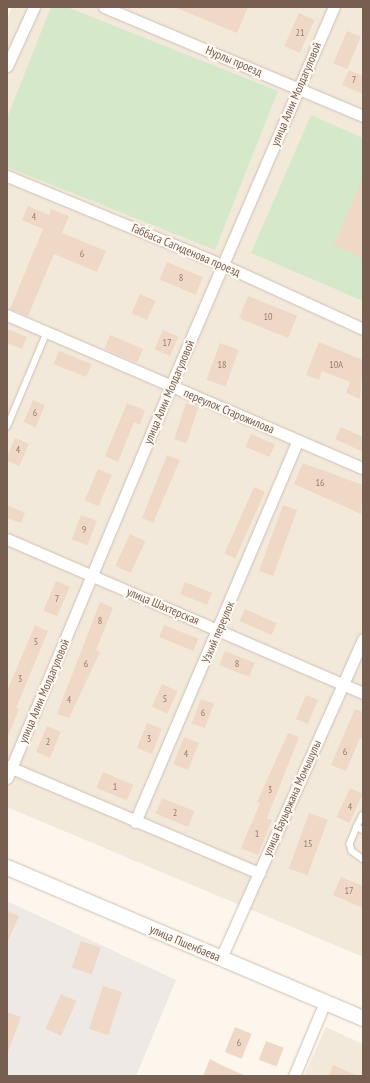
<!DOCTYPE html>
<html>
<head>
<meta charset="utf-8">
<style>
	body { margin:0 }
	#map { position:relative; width:370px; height:1083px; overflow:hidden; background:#fcf6ec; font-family:"PT Sans Narrow",sans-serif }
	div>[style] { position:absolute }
	.residential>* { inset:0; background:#f3e9db }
	.industrial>* { inset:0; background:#eee9e4 }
	.green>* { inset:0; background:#d5e9ca }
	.building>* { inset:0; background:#efd8c5; transform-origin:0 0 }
	.roads { filter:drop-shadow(0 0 1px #cebfb2) drop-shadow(0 0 1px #cebfb2) }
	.lane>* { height:5.5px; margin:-2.75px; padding:0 2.75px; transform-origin:2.75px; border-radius:2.75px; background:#fff }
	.street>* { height:11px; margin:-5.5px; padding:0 5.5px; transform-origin:5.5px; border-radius:5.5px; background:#fff }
	.secondary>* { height:15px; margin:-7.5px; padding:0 7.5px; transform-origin:7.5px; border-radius:7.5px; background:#fff }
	span { translate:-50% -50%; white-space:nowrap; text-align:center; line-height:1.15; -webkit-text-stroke:4px #fefaf3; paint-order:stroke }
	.number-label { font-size:10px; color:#947d6d }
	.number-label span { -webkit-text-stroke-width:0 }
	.street-label { font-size:12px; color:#765f50 }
	.frame { position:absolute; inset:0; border:8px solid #765f50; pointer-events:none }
</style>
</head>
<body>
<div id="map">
	<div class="residential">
		<div style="clip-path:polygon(12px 7px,363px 7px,363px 957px,7px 807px,7px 19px)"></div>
		<div style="clip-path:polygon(326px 1027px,363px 1044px,363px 1076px,304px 1076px)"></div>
	</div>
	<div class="industrial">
		<div style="clip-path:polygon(7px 901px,176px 980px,136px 1076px,7px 1076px)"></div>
	</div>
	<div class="green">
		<div style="clip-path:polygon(51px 7px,67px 7px,278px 91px,215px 250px,7px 167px,7px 118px)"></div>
		<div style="clip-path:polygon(311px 115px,363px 138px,363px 301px,251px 253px)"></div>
	</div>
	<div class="building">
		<div style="clip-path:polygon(174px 7px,248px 7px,237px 33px)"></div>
		<div style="left:299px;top:13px;width:17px;height:36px;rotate:24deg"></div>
		<div style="left:347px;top:31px;width:15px;height:35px;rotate:23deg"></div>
		<div style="clip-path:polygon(349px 70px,363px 76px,363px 94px,342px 85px)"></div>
		<div style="clip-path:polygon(363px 178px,363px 258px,333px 245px)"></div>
		<div style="clip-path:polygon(28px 206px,49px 215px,51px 209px,69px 216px,62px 233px,106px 251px,97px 272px,54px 254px,28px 316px,10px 309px,43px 229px,22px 220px)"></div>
		<div style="left:167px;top:262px;width:39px;height:19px;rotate:23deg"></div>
		<div style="left:140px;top:294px;width:17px;height:21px;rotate:24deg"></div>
		<div style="left:248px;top:296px;width:53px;height:24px;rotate:22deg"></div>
		<div style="clip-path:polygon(7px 329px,27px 337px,22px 349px,7px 343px)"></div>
		<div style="left:163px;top:330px;width:17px;height:21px;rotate:24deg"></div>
		<div style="left:110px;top:335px;width:36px;height:15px;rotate:23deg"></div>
		<div style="clip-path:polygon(319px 342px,363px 360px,360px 399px,346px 393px,350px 382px,322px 371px,319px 380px,306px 375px)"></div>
		<div style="left:220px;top:343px;width:20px;height:39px;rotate:20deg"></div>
		<div style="left:59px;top:351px;width:35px;height:14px;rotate:22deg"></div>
		<div style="left:33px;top:400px;width:13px;height:24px;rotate:23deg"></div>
		<div style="clip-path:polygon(127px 403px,145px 410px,140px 425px,134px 422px,118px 462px,105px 456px)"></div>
		<div style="left:186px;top:403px;width:13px;height:38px;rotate:18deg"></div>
		<div style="clip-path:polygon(341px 427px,363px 437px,363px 452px,335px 439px)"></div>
		<div style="left:251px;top:434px;width:26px;height:14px;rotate:23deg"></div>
		<div style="left:15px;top:438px;width:15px;height:24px;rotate:23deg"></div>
		<div style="clip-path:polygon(167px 455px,180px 460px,153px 523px,142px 518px)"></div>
		<div style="clip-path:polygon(303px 463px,363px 485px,361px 514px,294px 484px)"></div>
		<div style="left:98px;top:469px;width:15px;height:34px;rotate:23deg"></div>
		<div style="left:254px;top:487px;width:12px;height:73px;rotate:24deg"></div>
		<div style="clip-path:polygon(7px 505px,25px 513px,21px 523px,7px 518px)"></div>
		<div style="left:283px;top:505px;width:15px;height:70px;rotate:20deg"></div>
		<div style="left:81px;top:515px;width:17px;height:26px;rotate:21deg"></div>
		<div style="left:130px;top:534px;width:17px;height:35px;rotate:25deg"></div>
		<div style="left:56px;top:581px;width:15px;height:32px;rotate:23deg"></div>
		<div style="left:185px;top:582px;width:29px;height:13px;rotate:22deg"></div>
		<div style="clip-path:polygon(100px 602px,113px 608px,96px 650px,100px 652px,69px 718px,57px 714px)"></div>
		<div style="left:245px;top:609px;width:35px;height:13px;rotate:24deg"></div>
		<div style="clip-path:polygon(35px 625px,48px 631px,16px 708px,19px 709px,7px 738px,7px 691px)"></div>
		<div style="left:164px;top:625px;width:37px;height:13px;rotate:22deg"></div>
		<div style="left:225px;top:651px;width:32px;height:15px;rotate:22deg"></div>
		<div style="left:162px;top:684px;width:17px;height:25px;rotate:24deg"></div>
		<div style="left:306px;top:695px;width:13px;height:26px;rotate:23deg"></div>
		<div style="left:201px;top:699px;width:14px;height:26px;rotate:21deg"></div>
		<div style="clip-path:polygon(355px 709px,363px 712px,363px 739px,360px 738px,346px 771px,331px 765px)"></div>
		<div style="left:147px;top:723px;width:16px;height:27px;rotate:22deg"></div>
		<div style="left:47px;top:726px;width:15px;height:28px;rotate:23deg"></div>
		<div style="clip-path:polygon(288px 733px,299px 737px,267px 818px,272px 820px,258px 855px,241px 848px,260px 803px,257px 802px)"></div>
		<div style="left:184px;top:737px;width:16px;height:29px;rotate:22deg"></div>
		<div style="left:103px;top:772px;width:33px;height:17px;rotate:23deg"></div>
		<div style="left:350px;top:788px;width:14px;height:32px;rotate:25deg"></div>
		<div style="left:162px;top:798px;width:35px;height:17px;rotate:22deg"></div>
		<div style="left:309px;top:813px;width:20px;height:59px;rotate:20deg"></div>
		<div style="clip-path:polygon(341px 877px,363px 886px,363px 908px,333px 895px)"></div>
		<div style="clip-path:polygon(7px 911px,19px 916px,7px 943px)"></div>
		<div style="left:81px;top:941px;width:21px;height:28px;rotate:19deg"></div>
		<div style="left:103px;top:986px;width:20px;height:45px;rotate:18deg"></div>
		<div style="left:61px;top:994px;width:17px;height:38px;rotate:24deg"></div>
		<div style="clip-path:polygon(7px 1012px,21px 1017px,8px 1052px,7px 1052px)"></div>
		<div style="left:235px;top:1027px;width:18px;height:27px;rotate:22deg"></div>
		<div style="left:266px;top:1041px;width:19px;height:20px;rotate:21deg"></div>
		<div style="clip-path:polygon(210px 1059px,223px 1066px,246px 1076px,203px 1076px)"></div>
		<div style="clip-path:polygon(333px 1065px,358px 1076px,329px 1076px)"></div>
	</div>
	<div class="roads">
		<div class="lane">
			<div style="left:7px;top:427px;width:103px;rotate:-67.2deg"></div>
			<div style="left:363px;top:815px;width:13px;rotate:117deg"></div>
			<div style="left:357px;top:827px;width:7px;rotate:27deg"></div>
			<div style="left:357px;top:827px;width:18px;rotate:112deg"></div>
			<div style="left:350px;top:844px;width:7px;rotate:74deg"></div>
			<div style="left:352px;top:851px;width:14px;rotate:36deg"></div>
		</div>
		<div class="street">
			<div style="left:104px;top:7px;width:281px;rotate:22.8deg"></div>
			<div style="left:7px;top:66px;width:65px;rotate:-65.4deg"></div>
			<div style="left:7px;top:176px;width:234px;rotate:22.4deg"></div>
			<div style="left:223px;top:265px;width:154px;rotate:24.6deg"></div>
			<div style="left:7px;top:315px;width:387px;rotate:23.3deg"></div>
			<div style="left:7px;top:539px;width:388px;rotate:23.4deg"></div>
			<div style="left:7px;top:766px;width:274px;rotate:23deg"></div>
			<div style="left:7px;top:778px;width:426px;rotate:-67.3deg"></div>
			<div style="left:171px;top:385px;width:412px;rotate:-66.7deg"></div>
			<div style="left:135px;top:822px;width:415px;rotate:-66.9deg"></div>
			<div style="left:221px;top:958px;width:349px;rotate:-66deg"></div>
			<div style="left:294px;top:1076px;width:80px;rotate:-67.3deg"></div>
		</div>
		<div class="secondary">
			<div style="left:7px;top:867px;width:387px;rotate:23deg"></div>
		</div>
	</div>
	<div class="number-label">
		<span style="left:300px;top:33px">21</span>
		<span style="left:354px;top:80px">7</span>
		<span style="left:34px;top:217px">4</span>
		<span style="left:82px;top:254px">6</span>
		<span style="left:181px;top:278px">8</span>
		<span style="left:268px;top:317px">10</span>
		<span style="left:167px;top:343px">17</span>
		<span style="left:222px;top:365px">18</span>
		<span style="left:336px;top:365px">10А</span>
		<span style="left:35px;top:413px">6</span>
		<span style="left:18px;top:450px">4</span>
		<span style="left:320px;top:483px">16</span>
		<span style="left:84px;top:530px">9</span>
		<span style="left:57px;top:599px">7</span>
		<span style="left:100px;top:621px">8</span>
		<span style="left:36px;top:642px">5</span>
		<span style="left:86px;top:664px">6</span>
		<span style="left:237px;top:664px">8</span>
		<span style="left:20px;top:679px">3</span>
		<span style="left:165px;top:699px">5</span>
		<span style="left:69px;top:700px">4</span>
		<span style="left:203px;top:713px">6</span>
		<span style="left:149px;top:739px">3</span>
		<span style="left:48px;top:742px">2</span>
		<span style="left:345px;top:752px">6</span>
		<span style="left:186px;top:754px">4</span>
		<span style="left:115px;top:787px">1</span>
		<span style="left:270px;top:790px">3</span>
		<span style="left:350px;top:807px">4</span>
		<span style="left:175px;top:813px">2</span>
		<span style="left:257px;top:834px">1</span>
		<span style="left:308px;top:844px">15</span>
		<span style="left:349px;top:891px">17</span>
		<span style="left:239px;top:1043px">6</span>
	</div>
	<div class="street-label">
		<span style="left:234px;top:61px;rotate:23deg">Нурлы проезд</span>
		<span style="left:296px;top:94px;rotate:-67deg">улица Алии Молдагуловой</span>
		<span style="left:186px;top:250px;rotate:23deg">Габбаса Сагиденова проезд</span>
		<span style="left:169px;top:392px;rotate:-67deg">улица Алии Молдагуловой</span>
		<span style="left:229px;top:411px;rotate:23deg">переулок Старожилова</span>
		<span style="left:163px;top:606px;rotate:23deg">улица Шахтерская</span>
		<span style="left:218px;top:632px;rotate:-67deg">Узкий переулок</span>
		<span style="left:44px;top:691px;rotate:-67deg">улица Алии Молдагуловой</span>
		<span style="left:292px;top:798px;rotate:-66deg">улица Бауыржана Момышулы</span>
		<span style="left:185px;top:943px;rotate:23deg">улица Пшенбаева</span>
	</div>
	<div class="frame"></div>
</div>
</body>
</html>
